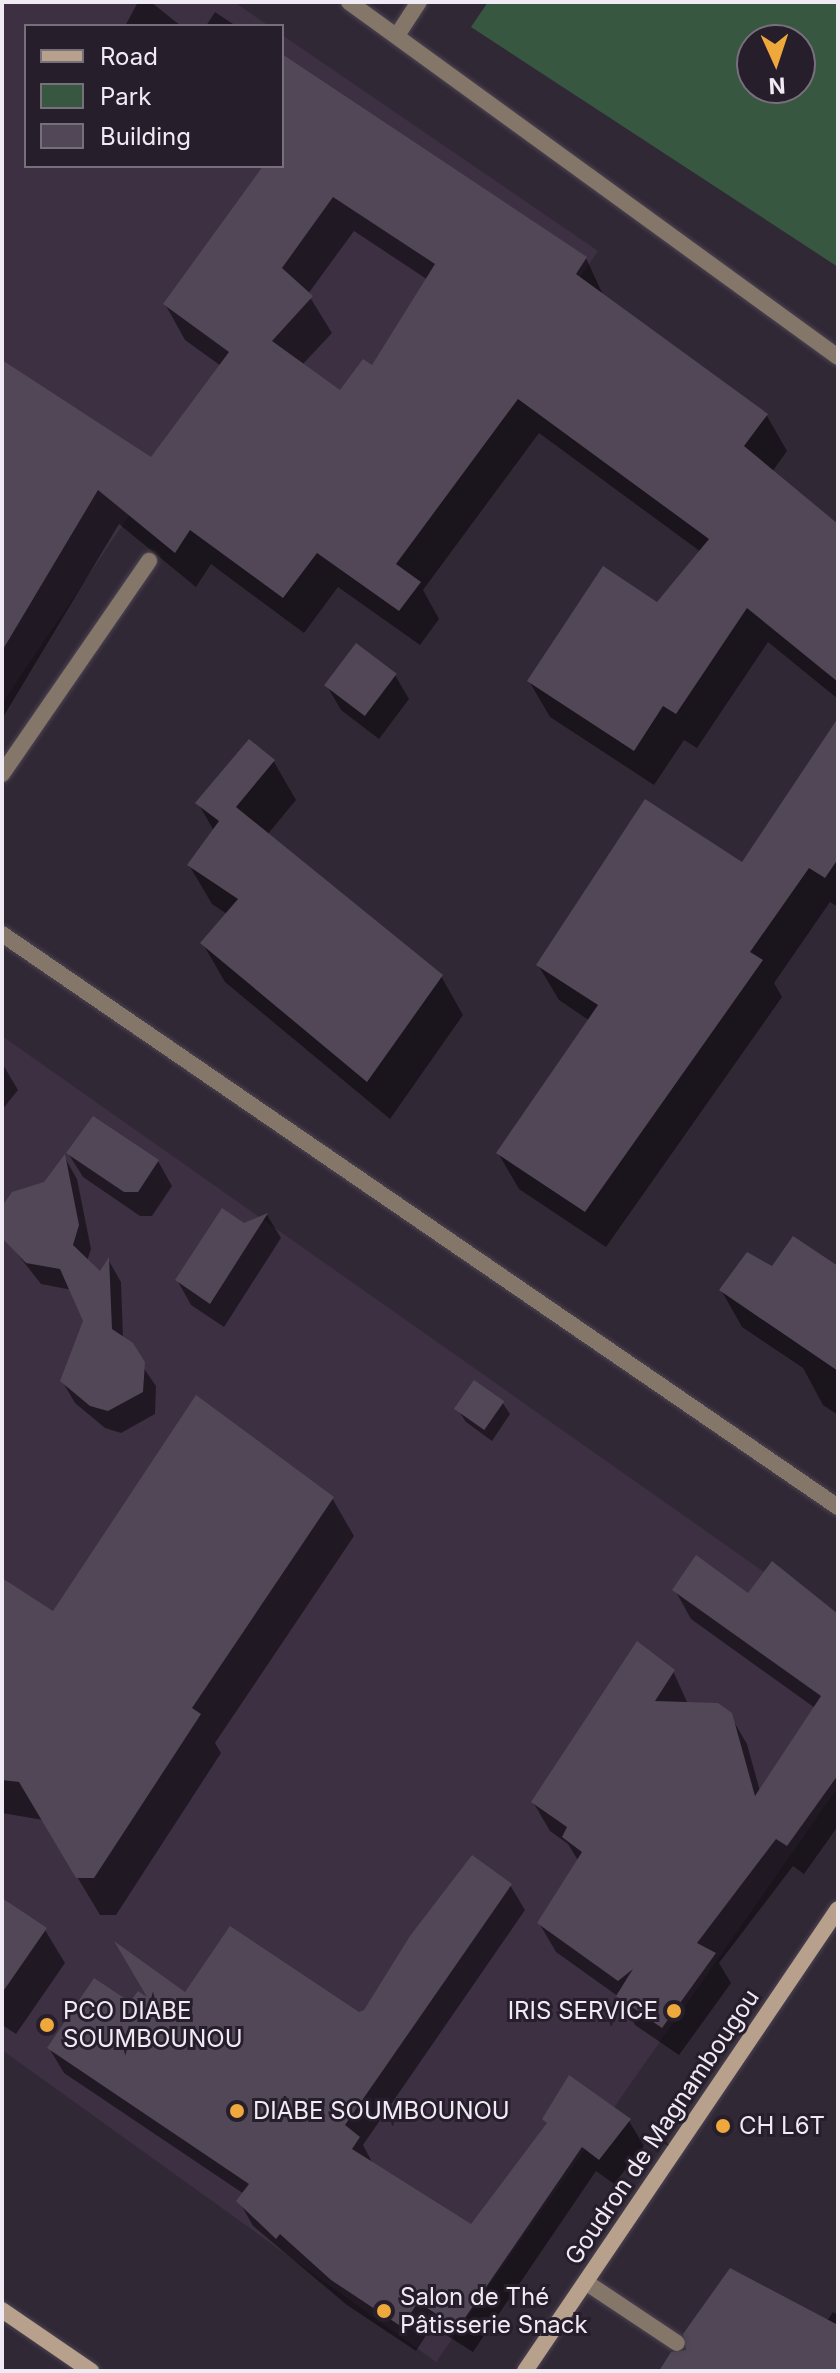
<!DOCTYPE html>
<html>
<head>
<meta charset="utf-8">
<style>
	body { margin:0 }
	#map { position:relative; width:840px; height:2373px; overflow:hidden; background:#312836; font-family:Inter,sans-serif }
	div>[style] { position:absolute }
	.built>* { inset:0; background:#3d3043 }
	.green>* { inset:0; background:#375741 }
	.shadow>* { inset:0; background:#0007 }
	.building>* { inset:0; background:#514757; transform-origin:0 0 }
	.roads { filter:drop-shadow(0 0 2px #4c4351) drop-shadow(0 0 2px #4c4351) }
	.lane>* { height:16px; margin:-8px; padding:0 8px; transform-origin:8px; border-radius:8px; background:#85766a }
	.street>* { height:16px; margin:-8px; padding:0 8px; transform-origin:8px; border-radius:8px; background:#85766a }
	.secondary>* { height:16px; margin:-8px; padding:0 8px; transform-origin:8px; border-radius:8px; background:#b7a08c }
	.dots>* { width:22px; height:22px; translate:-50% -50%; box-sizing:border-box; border:4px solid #271e2c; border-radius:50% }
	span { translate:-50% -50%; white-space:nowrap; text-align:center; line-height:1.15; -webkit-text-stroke:6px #271e2c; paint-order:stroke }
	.poi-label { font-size:24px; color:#f0eaf4 }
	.left { translate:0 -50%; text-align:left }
	.right { translate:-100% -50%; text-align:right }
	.street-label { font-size:24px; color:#f0eaf4 }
	.frame { position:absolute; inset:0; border:4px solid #f0eaf4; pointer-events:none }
	.legend { position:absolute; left:24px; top:24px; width:260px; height:144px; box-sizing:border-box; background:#271e2c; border:2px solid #77707c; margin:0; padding:10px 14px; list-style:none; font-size:24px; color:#f0eaf4 }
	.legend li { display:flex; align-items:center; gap:16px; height:40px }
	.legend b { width:40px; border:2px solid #77707c }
	.north { position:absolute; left:736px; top:24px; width:80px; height:80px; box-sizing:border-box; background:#271e2c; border:2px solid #77707c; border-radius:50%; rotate:177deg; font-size:22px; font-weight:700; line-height:32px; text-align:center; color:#f0eaf4 }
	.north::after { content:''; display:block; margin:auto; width:28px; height:36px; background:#eea83c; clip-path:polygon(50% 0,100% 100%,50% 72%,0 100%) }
</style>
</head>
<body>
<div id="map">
	<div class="built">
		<div style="clip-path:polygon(2px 2px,234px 2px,269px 26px,26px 26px,26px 166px,282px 166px,282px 35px,598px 251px,366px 587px,174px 449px,2px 703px)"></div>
		<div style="clip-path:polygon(2px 1036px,838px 1624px,838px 1787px,436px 2362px,2px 2050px)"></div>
	</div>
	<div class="green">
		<div style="clip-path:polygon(evenodd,488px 2px,838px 2px,838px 267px,471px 27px,488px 2px,752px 40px,800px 40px,800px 88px,752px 88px,752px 40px)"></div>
	</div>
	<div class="shadow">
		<div style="clip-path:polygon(138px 2px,151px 2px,181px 26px,125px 26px)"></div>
		<div style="clip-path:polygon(215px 12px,236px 26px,206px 26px)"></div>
		<div style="clip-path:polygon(evenodd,282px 56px,586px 258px,604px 297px,767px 416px,787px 451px,772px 472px,838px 526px,838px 699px,768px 642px,697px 748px,684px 740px,654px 785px,550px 717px,529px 681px,657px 605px,701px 552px,539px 433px,423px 590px,439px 619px,420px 645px,338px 587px,304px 633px,211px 564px,196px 587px,119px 524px,2px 719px,2px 362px,152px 460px,221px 366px,185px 340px,165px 304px,266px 166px,282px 166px,282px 56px,354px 231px,428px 280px,372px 368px,340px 393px,302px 365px,332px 333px,308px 294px,354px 231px)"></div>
		<div style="clip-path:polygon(395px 675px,409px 699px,379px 739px,341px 710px,327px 686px)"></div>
		<div style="clip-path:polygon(838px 722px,838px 907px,830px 902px,774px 983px,782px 997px,606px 1247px,519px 1189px,498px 1153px,590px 1021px,559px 1000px,538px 965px,743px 864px)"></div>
		<div style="clip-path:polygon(249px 741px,274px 762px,296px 800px,267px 835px,441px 976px,463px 1015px,390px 1119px,225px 982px,203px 944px,227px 914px,212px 904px,189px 865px,214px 831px,198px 803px)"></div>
		<div style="clip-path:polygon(2px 1063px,18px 1090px,2px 1110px)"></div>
		<div style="clip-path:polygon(68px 1153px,158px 1161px,172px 1186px,152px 1216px,140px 1216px,83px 1177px)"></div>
		<div style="clip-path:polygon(65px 1158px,77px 1179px,91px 1249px,87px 1261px,101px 1274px,109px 1261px,121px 1282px,123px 1338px,156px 1386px,155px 1414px,121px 1433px,105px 1428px,75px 1403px,62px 1381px,86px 1321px,72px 1290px,41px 1284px,4px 1237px)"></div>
		<div style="clip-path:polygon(267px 1215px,281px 1238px,224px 1327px,191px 1305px,177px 1280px,243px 1225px)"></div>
		<div style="clip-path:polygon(838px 1268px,838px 1415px,823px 1405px,803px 1368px,742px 1327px,721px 1290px,773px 1269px)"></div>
		<div style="clip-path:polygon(502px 1402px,510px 1414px,492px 1441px,466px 1422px,458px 1410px)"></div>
		<div style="clip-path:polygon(332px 1498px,354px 1536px,215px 1743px,221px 1753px,116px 1915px,100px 1915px,43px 1820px,2px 1813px,2px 1602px,54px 1613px)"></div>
		<div style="clip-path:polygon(675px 1590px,749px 1595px,838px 1632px,838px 1826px,804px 1874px,793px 1866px,719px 1963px,731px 1983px,679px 2055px,635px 2025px,619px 1997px,556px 1952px,539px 1923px,579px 1862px,568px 1844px,550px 1831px,533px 1802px,673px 1671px,688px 1704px,730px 1715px,747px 1744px,760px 1791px,815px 1708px,691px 1619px)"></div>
		<div style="clip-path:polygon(510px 1885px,525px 1910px,363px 2145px,373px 2164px,471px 2227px,548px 2125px,545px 2119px,629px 2121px,644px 2146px,614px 2184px,596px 2171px,473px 2352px,432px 2326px,416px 2351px,347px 2305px,253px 2226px,239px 2201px,244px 2194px,64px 2073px,49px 2048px,131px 2004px,185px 1995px,359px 2015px)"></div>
		<div style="clip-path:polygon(2px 1900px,45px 1930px,65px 1963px,16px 2034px,2px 2025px)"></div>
		<div style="clip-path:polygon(833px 2312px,838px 2315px,838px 2371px,661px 2371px,827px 2321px)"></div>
	</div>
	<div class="building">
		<div style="clip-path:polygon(evenodd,282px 54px,587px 257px,576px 274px,768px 414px,744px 446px,838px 524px,838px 682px,747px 608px,676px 714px,663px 706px,634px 751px,527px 681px,603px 566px,657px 602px,709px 539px,518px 399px,396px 564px,421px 582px,399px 611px,317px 553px,283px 598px,190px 530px,175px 553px,98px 490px,2px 651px,2px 360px,151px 457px,229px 352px,163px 304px,263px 166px,282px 166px,282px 54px,333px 197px,435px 264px,372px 365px,363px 359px,340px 390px,272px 341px,313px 296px,282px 268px,333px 197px)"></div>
		<div style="left:356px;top:643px;width:51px;height:53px;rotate:37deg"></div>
		<div style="clip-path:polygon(838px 718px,838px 859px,825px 878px,809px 868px,750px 952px,763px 960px,585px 1212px,496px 1153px,598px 1005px,536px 965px,645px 799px,742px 862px)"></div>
		<div style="clip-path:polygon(249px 739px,275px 760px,236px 807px,443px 975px,367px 1082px,200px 943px,238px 899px,187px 865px,219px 821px,195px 803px)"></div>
		<div style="clip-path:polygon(93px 1116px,159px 1160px,138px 1192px,124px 1192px,66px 1153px)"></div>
		<div style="clip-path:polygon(65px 1154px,79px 1225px,73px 1245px,100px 1271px,109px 1257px,112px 1329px,133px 1343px,145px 1362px,143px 1392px,108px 1411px,90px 1406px,60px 1381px,83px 1321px,60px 1269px,26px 1263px,2px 1238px,2px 1206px,12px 1192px,44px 1182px)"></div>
		<div style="clip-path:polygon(222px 1208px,244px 1223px,268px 1213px,210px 1304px,175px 1280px)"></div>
		<div style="clip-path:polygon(793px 1236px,838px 1266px,838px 1371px,719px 1290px,747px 1252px,772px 1266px)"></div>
		<div style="left:474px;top:1380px;width:37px;height:35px;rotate:35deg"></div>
		<div style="clip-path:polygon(196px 1395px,334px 1497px,192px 1708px,201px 1714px,94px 1878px,76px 1878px,19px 1782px,2px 1780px,2px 1578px,53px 1611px)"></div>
		<div style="clip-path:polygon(696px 1555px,748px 1593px,772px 1561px,838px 1614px,838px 1775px,787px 1846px,776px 1839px,697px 1943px,716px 1953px,662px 2028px,616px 1996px,633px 1969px,618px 1981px,537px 1923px,582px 1852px,562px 1837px,567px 1827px,531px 1802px,637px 1641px,675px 1670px,655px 1701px,718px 1703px,732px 1713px,755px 1796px,821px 1696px,672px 1590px)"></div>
		<div style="clip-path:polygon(472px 1855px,512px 1884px,345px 2125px,360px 2137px,352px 2149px,471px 2224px,547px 2123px,542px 2119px,569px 2075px,631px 2119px,599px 2160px,582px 2147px,458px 2328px,418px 2302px,402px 2327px,331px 2280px,280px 2234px,276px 2239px,236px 2201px,249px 2184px,47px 2048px,94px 1978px,130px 2002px,138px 1991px,147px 1997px,114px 1941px,185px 1992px,230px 1926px,359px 2012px,364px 2010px,410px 1936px)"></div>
		<div style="clip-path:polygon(2px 1898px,47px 1928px,2px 1993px)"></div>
		<div style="clip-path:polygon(730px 2268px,838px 2325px,838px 2371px,659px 2371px,671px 2352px,686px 2350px,683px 2334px)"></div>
	</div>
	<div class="roads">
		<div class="lane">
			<div style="left:2px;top:774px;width:259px;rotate:-55.4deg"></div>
			<div style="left:587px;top:2283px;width:108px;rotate:33.7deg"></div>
		</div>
		<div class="street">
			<div style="left:349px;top:2px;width:604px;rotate:35.98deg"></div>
			<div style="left:398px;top:34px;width:38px;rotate:-57deg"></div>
			<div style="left:2px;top:934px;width:1014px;rotate:34.43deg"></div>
		</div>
		<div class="secondary">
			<div style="left:2px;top:2310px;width:108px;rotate:34.4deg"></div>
			<div style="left:525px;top:2371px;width:558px;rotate:-55.88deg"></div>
		</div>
	</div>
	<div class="dots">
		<div style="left:674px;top:2011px;background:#eea83c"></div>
		<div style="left:47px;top:2025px;background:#eea83c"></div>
		<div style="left:237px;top:2111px;background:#eea83c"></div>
		<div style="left:723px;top:2126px;background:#eea83c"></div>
		<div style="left:384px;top:2311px;background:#eea83c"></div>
	</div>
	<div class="poi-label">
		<span class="left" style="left:63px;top:2025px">PCO DIABE<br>SOUMBOUNOU</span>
		<span class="right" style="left:658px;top:2011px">IRIS SERVICE</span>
		<span class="left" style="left:253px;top:2111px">DIABE SOUMBOUNOU</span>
		<span class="left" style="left:739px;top:2126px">CH L6T</span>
		<span class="left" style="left:400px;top:2311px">Salon de Thé<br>Pâtisserie Snack</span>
	</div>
	<div class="street-label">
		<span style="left:662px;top:2127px;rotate:-56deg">Goudron de Magnambougou</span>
	</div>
	<div class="frame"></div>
	<ul class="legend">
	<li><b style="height:10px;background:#b7a08c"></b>Road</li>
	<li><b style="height:22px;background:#375741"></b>Park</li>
	<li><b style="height:22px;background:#514757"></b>Building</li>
	</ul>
	<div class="north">N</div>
</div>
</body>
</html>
